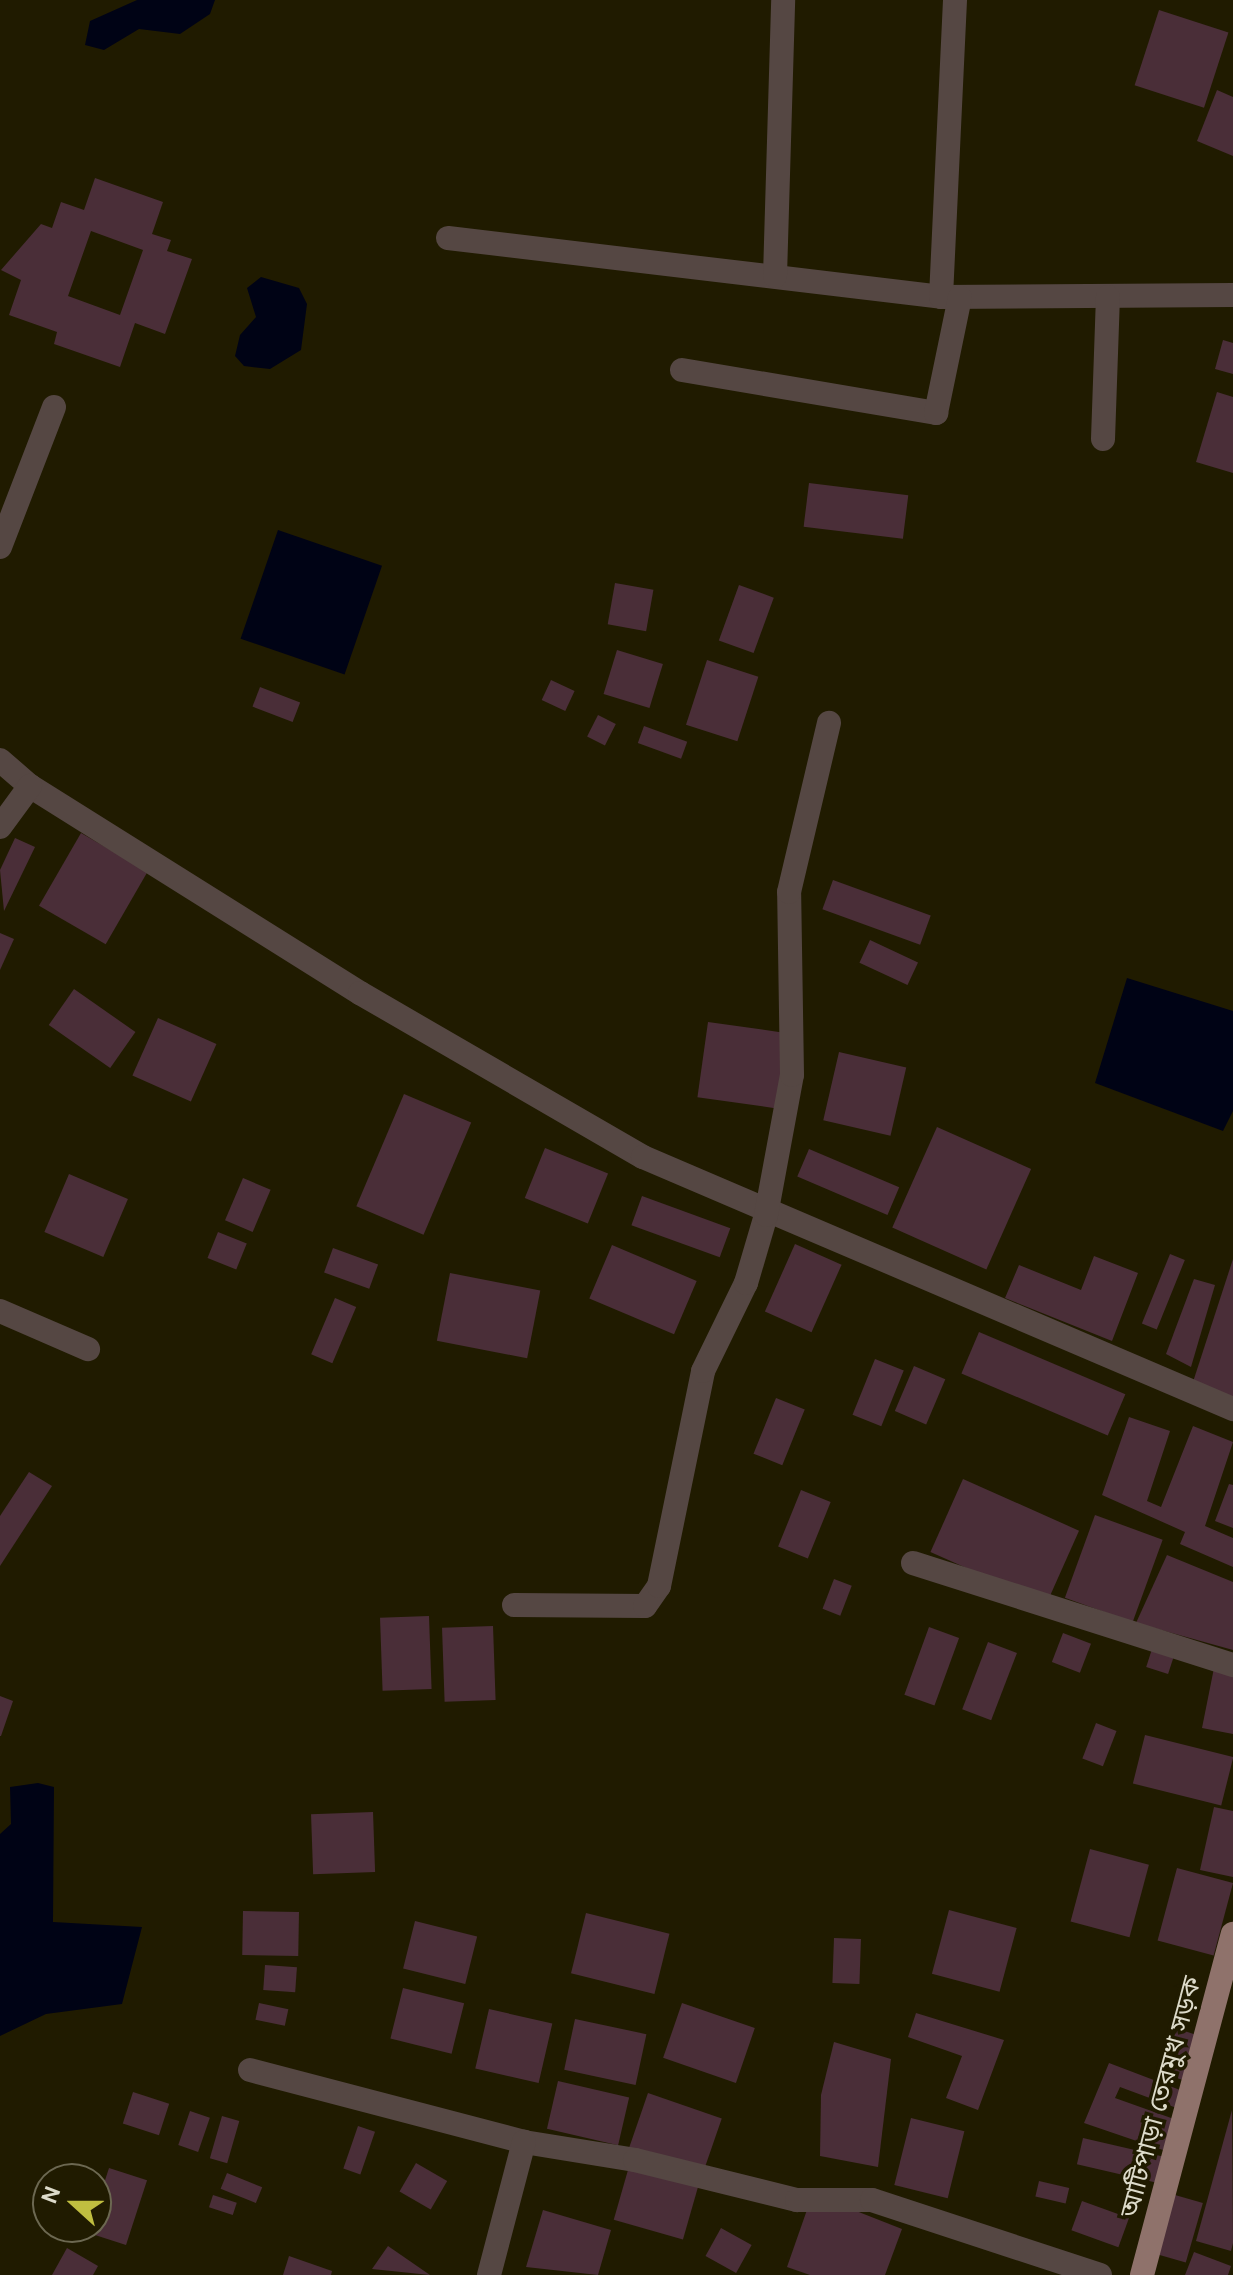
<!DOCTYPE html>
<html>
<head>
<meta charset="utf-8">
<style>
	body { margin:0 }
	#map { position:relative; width:1233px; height:2275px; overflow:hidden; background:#201b00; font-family:"DM Sans","Noto Sans Bengali",sans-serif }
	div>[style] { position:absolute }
	.water>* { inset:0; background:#000315; transform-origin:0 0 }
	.building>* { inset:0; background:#4a2e38; transform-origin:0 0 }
	.minor>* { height:24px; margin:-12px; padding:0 12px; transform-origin:12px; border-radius:12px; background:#554743 }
	.major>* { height:24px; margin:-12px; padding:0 12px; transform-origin:12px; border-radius:12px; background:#8f726b }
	span { translate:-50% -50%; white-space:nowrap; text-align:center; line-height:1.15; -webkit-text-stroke:7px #201b00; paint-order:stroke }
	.street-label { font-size:26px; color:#dddbca }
	.north { position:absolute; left:32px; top:2163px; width:80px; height:80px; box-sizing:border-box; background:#201b00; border:2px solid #6c6851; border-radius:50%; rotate:291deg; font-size:22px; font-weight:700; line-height:32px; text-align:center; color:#dddbca }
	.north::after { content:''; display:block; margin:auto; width:28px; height:36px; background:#c0be40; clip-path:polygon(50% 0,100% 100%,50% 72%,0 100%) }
</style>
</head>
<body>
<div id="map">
	<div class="water">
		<div style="clip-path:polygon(137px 0,215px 0,210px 14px,180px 34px,139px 29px,104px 50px,85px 45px,90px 21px)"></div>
		<div style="clip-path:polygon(261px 277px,299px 288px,307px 304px,301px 350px,270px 369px,244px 366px,235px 356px,240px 335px,256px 317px,247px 288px)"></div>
		<div style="left:278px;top:530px;width:110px;height:115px;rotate:19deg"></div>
		<div style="clip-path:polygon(1127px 978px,1233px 1011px,1233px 1111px,1223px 1131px,1095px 1083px)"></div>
		<div style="clip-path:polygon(38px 1783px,54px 1787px,53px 1922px,142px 1927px,122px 2004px,46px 2014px,0 2036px,0 1834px,11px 1824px,10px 1787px)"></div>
	</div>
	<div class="building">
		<div style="left:1159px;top:10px;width:73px;height:79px;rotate:18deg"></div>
		<div style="clip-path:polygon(1217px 90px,1233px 97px,1233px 156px,1197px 141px)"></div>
		<div style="clip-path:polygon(evenodd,95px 178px,163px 202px,152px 234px,171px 240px,167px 251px,192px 259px,165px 334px,135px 323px,120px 367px,54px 344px,57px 332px,9px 315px,21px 280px,1px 270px,41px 224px,52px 228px,61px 202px,84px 210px,95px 178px,91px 231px,143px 250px,120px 315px,68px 296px,91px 231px)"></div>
		<div style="clip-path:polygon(1223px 340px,1233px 343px,1233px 374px,1215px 369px)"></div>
		<div style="clip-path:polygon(1217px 392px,1233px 397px,1233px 473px,1196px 462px)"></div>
		<div style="left:809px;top:483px;width:100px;height:44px;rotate:7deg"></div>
		<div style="left:615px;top:583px;width:39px;height:42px;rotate:10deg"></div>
		<div style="left:739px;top:585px;width:37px;height:59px;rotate:20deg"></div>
		<div style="left:617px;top:650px;width:48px;height:46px;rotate:17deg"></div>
		<div style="left:707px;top:660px;width:54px;height:68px;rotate:18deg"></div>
		<div style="left:551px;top:680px;width:26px;height:22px;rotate:25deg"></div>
		<div style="left:260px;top:687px;width:43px;height:21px;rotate:21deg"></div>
		<div style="left:598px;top:715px;width:20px;height:24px;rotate:27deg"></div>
		<div style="left:644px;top:726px;width:46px;height:18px;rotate:20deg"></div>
		<div style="left:81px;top:833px;width:77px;height:84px;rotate:30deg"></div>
		<div style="clip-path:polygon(15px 838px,35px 847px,4px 911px,0 870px)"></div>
		<div style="left:833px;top:880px;width:104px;height:31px;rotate:20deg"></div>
		<div style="clip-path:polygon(0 933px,14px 939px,0 970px)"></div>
		<div style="left:870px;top:940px;width:53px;height:25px;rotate:25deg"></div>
		<div style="left:74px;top:989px;width:75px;height:44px;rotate:35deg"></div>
		<div style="left:158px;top:1018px;width:64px;height:63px;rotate:24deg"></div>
		<div style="left:708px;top:1022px;width:80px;height:76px;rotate:8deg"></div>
		<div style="left:839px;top:1052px;width:69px;height:70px;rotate:13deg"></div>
		<div style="left:404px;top:1094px;width:73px;height:122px;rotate:23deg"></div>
		<div style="left:937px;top:1127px;width:103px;height:110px;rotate:24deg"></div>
		<div style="left:545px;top:1148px;width:68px;height:54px;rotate:22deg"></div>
		<div style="left:809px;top:1149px;width:98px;height:30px;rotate:23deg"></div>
		<div style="left:69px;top:1174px;width:64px;height:63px;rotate:23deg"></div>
		<div style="left:243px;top:1178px;width:30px;height:46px;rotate:23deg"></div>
		<div style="left:642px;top:1196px;width:94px;height:31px;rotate:20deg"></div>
		<div style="left:218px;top:1232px;width:31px;height:28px;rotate:22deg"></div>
		<div style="left:795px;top:1244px;width:51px;height:74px;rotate:24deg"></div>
		<div style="left:612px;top:1245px;width:92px;height:58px;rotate:23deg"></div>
		<div style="left:333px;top:1248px;width:48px;height:26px;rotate:20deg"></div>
		<div style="left:1170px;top:1254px;width:16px;height:75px;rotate:22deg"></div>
		<div style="clip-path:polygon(1094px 1256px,1138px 1273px,1112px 1341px,1005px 1298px,1019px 1265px,1081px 1290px)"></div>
		<div style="clip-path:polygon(1233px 1259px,1233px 1401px,1192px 1385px)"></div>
		<div style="left:450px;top:1273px;width:92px;height:69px;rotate:11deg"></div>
		<div style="clip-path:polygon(1194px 1279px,1215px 1285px,1191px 1367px,1166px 1354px)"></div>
		<div style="left:335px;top:1298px;width:23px;height:61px;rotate:23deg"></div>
		<div style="left:979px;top:1332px;width:159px;height:45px;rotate:23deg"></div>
		<div style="left:875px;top:1359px;width:31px;height:60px;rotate:22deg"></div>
		<div style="left:914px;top:1366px;width:34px;height:49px;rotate:23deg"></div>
		<div style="left:776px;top:1398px;width:31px;height:60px;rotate:22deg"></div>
		<div style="clip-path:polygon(1129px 1417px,1170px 1431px,1147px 1501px,1161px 1507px,1193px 1426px,1233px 1442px,1205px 1526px,1233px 1538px,1233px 1567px,1180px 1544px,1185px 1532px,1102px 1495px)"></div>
		<div style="clip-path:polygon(29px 1472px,52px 1486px,0 1566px,0 1516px)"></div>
		<div style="left:963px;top:1479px;width:127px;height:80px;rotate:24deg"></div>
		<div style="clip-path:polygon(1229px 1484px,1233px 1485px,1233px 1528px,1215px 1521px)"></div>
		<div style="left:801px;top:1490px;width:32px;height:61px;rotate:22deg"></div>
		<div style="left:1095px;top:1515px;width:72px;height:88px;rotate:20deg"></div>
		<div style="clip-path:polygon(1167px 1555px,1233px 1582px,1233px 1650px,1136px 1623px)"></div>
		<div style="left:834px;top:1579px;width:19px;height:32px;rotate:21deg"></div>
		<div style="left:429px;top:1616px;width:73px;height:49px;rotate:88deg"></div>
		<div style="left:493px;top:1626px;width:74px;height:51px;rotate:88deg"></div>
		<div style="left:929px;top:1627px;width:32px;height:72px;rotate:20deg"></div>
		<div style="left:1063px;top:1633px;width:30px;height:31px;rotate:21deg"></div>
		<div style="left:988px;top:1642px;width:31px;height:72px;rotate:21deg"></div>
		<div style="left:1153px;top:1646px;width:23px;height:22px;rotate:18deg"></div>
		<div style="clip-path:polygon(1214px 1668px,1233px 1672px,1233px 1734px,1202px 1728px)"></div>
		<div style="clip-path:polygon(0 1696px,13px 1701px,1px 1736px,0 1736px)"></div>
		<div style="left:1096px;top:1723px;width:22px;height:38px;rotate:21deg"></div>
		<div style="left:1145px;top:1735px;width:91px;height:50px;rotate:14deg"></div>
		<div style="clip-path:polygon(1214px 1807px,1233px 1811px,1233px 1877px,1200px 1870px)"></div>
		<div style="left:373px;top:1812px;width:60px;height:62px;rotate:88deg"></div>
		<div style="left:1090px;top:1849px;width:61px;height:75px;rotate:15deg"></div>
		<div style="left:1177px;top:1868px;width:58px;height:75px;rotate:15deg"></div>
		<div style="left:949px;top:1910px;width:70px;height:66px;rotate:15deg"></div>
		<div style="left:243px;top:1911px;width:56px;height:44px;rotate:1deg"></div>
		<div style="left:586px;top:1913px;width:86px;height:62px;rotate:14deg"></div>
		<div style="left:415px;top:1921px;width:64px;height:49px;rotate:14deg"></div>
		<div style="left:834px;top:1938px;width:27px;height:45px;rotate:2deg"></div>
		<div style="left:265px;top:1965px;width:32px;height:25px;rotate:4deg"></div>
		<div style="left:403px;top:1988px;width:63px;height:52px;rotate:14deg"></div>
		<div style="left:259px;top:2003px;width:30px;height:17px;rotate:12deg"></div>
		<div style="left:682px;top:2003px;width:77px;height:58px;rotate:19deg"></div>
		<div style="left:489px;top:2009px;width:65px;height:61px;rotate:13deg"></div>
		<div style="clip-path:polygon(916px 2013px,1004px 2040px,978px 2110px,946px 2098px,962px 2056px,908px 2037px)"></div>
		<div style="left:575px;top:2019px;width:73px;height:52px;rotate:12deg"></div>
		<div style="left:1176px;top:2028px;width:28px;height:47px;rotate:19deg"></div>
		<div style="clip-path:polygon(834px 2042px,891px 2059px,878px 2167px,820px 2156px,821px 2095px)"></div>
		<div style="clip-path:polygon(1109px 2063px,1188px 2093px,1182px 2110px,1120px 2087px,1115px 2098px,1174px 2119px,1163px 2150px,1084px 2123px)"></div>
		<div style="left:558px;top:2081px;width:73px;height:49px;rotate:13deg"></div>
		<div style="left:133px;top:2092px;width:38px;height:33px;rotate:18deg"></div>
		<div style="left:648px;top:2093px;width:78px;height:58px;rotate:19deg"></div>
		<div style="clip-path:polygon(1232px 2110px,1233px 2243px,1231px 2251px,1196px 2241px)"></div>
		<div style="left:190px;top:2111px;width:21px;height:36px;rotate:19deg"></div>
		<div style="left:222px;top:2116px;width:18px;height:44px;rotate:16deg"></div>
		<div style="left:911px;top:2118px;width:55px;height:69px;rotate:14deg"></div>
		<div style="left:358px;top:2126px;width:18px;height:45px;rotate:19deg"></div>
		<div style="left:1083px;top:2138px;width:82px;height:27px;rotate:13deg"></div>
		<div style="left:416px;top:2163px;width:36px;height:33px;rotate:30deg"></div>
		<div style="left:630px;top:2163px;width:72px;height:59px;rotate:16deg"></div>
		<div style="left:109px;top:2168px;width:40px;height:68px;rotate:18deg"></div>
		<div style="left:227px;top:2173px;width:38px;height:17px;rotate:22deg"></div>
		<div style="left:1039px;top:2181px;width:31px;height:16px;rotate:13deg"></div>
		<div style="left:213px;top:2195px;width:25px;height:13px;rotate:18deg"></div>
		<div style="left:1175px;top:2195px;width:29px;height:62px;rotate:16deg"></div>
		<div style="left:1082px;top:2201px;width:50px;height:31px;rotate:20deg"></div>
		<div style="clip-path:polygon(808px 2207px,846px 2207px,902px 2229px,885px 2275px,810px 2275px,787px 2267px)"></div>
		<div style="clip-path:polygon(543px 2210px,611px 2230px,598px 2275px,526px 2267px)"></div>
		<div style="left:721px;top:2228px;width:35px;height:32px;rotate:29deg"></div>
		<div style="clip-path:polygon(388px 2246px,430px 2275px,372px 2269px)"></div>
		<div style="clip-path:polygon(67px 2248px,98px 2266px,93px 2275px,52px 2275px)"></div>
		<div style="clip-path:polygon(1194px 2252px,1231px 2266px,1228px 2275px,1185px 2275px)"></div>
		<div style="clip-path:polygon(289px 2256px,332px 2271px,331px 2275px,283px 2275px)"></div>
	</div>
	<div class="minor">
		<div style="left:448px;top:238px;width:497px;rotate:6.8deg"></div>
		<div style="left:941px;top:297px;width:292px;rotate:-0.4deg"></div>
		<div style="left:775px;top:276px;width:276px;rotate:-88.3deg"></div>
		<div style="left:941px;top:297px;width:297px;rotate:-87.3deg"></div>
		<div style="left:682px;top:370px;width:258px;rotate:9.6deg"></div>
		<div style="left:936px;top:413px;width:118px;rotate:-78.3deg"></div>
		<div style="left:1103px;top:439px;width:142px;rotate:-88deg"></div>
		<div style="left:0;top:547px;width:150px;rotate:-68.9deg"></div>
		<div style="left:0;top:760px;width:40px;rotate:41deg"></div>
		<div style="left:30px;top:786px;width:390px;rotate:32.1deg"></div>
		<div style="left:360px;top:993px;width:327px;rotate:30.1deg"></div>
		<div style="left:643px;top:1157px;width:642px;rotate:23.13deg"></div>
		<div style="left:0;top:827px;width:51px;rotate:-53.8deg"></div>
		<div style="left:0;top:1311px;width:96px;rotate:23.4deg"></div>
		<div style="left:913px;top:1563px;width:336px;rotate:17.7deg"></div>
		<div style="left:514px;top:1605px;width:131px;rotate:0.4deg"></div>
		<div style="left:645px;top:1606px;width:24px;rotate:-55deg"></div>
		<div style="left:659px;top:1586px;width:219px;rotate:-78.4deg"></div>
		<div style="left:703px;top:1371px;width:98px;rotate:-64deg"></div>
		<div style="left:746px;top:1283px;width:71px;rotate:-73.6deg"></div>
		<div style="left:766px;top:1215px;width:142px;rotate:-79.5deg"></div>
		<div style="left:792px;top:1075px;width:183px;rotate:-90.9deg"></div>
		<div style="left:789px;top:892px;width:174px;rotate:-76.7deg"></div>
		<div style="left:250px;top:2070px;width:283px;rotate:14.7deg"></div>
		<div style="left:524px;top:2142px;width:112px;rotate:9.2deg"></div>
		<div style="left:635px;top:2160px;width:167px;rotate:13.9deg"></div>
		<div style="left:797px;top:2200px;width:75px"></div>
		<div style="left:872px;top:2200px;width:240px;rotate:18.2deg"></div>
		<div style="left:489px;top:2275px;width:138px;rotate:-75.3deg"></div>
	</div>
	<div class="major">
		<div style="left:1142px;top:2275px;width:353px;rotate:-75.1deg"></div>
	</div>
	<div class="street-label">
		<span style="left:1161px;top:2097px;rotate:-75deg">আটিপাড়া তেরমুখ সড়ক</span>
	</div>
	<div class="north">N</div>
</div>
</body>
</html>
